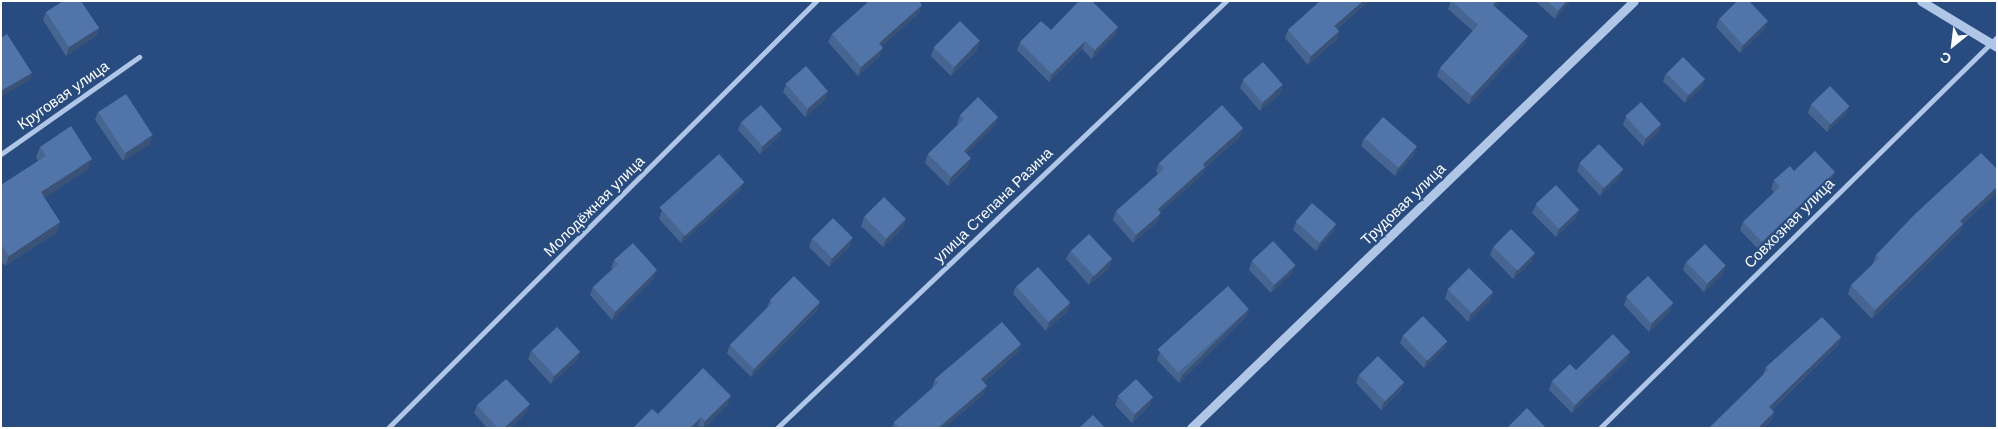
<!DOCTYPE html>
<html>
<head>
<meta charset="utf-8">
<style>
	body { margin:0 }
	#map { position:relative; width:1998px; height:429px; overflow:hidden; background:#284c80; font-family:Helvetica,sans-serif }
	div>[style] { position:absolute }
	.minor>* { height:5px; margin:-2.5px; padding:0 2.5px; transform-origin:2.5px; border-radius:2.5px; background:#afc6e6 }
	.tertiary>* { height:9px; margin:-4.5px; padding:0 4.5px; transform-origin:4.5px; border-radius:4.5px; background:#afc6e6 }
	.wall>* { inset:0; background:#466590 }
	.shaded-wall>* { inset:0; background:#395276 }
	.building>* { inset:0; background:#5175a8; transform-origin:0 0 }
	span { translate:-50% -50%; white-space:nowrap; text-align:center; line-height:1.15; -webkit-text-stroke:4.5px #284c80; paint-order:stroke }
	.street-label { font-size:15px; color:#fff }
	.frame { position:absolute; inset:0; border:2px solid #fff; pointer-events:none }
	.north { position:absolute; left:1928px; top:20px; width:50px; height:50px; -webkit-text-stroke:4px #284c80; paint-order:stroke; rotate:209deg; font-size:14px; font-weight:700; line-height:20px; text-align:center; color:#fff }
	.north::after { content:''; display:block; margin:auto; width:18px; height:22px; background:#fff; clip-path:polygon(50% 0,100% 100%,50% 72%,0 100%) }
</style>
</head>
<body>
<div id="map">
	<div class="minor">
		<div style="left:1px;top:154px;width:169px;rotate:-35.1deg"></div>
		<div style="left:388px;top:428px;width:605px;rotate:-44.93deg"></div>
		<div style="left:777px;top:428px;width:620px;rotate:-43.56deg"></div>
		<div style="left:1600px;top:428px;width:557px;rotate:-44.56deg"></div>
	</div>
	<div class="tertiary">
		<div style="left:1921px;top:1px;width:89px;rotate:31.2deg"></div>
		<div style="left:1191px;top:428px;width:615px;rotate:-43.95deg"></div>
	</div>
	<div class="wall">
		<div style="clip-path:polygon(1320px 1px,1369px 1px,1337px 29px,1339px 31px,1336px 40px,1308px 65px,1285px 38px,1288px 30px)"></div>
		<div style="clip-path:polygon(1451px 1px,1499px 1px,1498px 5px,1495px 7px,1528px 36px,1525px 44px,1469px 105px,1437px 76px,1440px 68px,1473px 31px,1448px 9px)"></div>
		<div style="clip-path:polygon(1535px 1px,1571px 1px,1555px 19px)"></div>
		<div style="clip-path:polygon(922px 5px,919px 13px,881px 47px,880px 56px,858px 76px,828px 42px,832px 34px)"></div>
		<div style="clip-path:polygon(46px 12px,99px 28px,96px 36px,66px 56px,43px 20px)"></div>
		<div style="clip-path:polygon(1719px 19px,1765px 29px,1740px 53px,1716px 27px)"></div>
		<div style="clip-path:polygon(1051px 30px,1115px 35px,1092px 59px,1082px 49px,1049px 82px,1017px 50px,1020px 42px)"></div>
		<div style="clip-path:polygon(934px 48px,977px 50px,951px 76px,931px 56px)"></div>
		<div style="clip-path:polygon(1666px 73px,1705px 79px,1702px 87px,1685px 103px,1663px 81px)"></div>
		<div style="clip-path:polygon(1243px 80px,1280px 94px,1260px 111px,1240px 88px)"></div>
		<div style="clip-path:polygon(786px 84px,828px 91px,825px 100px,805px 117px,783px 92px)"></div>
		<div style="clip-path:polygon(1811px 104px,1849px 106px,1846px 114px,1827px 132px,1808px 113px)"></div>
		<div style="clip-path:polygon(98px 112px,150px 144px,123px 161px,95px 120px)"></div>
		<div style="clip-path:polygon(960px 115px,998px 117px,995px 125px,966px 153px,968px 166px,948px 186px,925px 163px,928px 154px,958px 124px,957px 123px)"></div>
		<div style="clip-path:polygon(1626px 117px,1661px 124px,1658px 132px,1643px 146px,1623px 125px)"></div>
		<div style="clip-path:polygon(741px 122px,782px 129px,779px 137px,760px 154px,738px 130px)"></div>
		<div style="clip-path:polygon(1243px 128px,1240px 137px,1205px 168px,1202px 175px,1160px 212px,1158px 221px,1133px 243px,1113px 220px,1116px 211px,1158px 174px,1156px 171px,1159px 163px)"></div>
		<div style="clip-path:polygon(1364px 138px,1414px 155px,1395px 176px,1361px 146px)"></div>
		<div style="clip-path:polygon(40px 147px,88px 169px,44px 198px,60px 222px,56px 233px,5px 266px,1px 260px,1px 185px,38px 161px,36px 157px)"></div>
		<div style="clip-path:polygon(1580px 163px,1620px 177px,1600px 196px,1577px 171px)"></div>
		<div style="clip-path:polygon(1794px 171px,1832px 180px,1759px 250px,1740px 230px,1743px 222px,1774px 192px,1771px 189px,1774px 180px)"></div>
		<div style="clip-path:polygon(741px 190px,681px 243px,659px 219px,662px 210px)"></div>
		<div style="clip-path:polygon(1997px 192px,1963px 224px,1960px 232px,1872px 319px,1848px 294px,1851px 285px,1874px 264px,1873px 263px,1876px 255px)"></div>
		<div style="clip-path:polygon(1536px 205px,1579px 210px,1576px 218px,1556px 237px,1532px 213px)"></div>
		<div style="clip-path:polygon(864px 217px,903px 228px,883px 247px,861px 226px)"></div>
		<div style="clip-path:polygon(1296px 222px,1336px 224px,1333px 232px,1316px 251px,1293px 230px)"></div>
		<div style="clip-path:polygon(812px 238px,850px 246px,829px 267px,809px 247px)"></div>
		<div style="clip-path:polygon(1493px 247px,1532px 261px,1513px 279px,1490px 255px)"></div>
		<div style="clip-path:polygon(1070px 251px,1109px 268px,1089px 285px,1066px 259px)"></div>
		<div style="clip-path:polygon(614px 260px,654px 278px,612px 320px,590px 295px,593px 287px,613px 269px,611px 268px)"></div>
		<div style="clip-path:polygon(1252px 261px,1295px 265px,1292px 273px,1271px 293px,1249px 270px)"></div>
		<div style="clip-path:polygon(1686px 262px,1723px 274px,1704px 292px,1683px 270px)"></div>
		<div style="clip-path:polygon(1016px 286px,1070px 303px,1067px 312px,1046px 331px,1013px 294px)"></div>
		<div style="clip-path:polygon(1448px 289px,1490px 301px,1468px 322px,1445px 298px)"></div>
		<div style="clip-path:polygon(1627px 297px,1673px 303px,1670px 311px,1649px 332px,1624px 305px)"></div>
		<div style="clip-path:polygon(770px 300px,820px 302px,817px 310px,751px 377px,727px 353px,730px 345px,767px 308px)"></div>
		<div style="clip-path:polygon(1249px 309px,1246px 317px,1179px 383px,1157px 360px,1160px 352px)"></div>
		<div style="clip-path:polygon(1403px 335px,1447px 341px,1444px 349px,1424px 368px,1400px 343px)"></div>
		<div style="clip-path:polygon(1841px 337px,1838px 345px,1772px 410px,1774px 412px,1771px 421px,1763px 375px,1766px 367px)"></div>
		<div style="clip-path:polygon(1021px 344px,1018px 352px,984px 382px,984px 394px,944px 428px,892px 428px,894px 422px,933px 388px,932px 388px,935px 379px)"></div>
		<div style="clip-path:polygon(531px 351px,577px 360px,551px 384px,528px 359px)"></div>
		<div style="clip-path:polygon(1630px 352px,1627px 360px,1572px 413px,1549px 390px,1552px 381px,1576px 370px)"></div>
		<div style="clip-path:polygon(1359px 375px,1404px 382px,1401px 390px,1381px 410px,1356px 383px)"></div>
		<div style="clip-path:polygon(1118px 397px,1150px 405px,1132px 423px,1115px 405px)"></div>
		<div style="clip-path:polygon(728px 404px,704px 428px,700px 428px,698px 425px,695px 428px,633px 428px,658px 414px)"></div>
		<div style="clip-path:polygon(477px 405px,527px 412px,510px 428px,487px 428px,474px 413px)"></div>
	</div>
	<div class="shaded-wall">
		<div style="clip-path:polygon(1363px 1px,1369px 1px,1331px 34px,1334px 26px)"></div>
		<div style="clip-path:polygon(1496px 1px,1499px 1px,1498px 5px,1490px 13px,1493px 5px)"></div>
		<div style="clip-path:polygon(1567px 1px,1571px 1px,1555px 19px,1558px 11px)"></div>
		<div style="clip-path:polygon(922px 5px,919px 13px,876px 52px,879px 43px)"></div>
		<div style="clip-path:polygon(1768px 21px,1765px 29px,1740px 53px,1743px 45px)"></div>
		<div style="clip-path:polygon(1118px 27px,1115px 35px,1092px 59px,1095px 50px)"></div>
		<div style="clip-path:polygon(99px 28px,96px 36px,66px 56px,69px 47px)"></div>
		<div style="clip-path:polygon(1339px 31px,1336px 40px,1308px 65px,1311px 56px)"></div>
		<div style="clip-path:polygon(1528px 36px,1525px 44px,1469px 105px,1472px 96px)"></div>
		<div style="clip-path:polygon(980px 41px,977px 50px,951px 76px,954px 68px)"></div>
		<div style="clip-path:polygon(1085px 41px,1082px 49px,1049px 82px,1052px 74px)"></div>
		<div style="clip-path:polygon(883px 48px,880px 56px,858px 76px,861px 67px)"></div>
		<div style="clip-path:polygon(32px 73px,30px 80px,1px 97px,1px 91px)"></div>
		<div style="clip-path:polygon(1705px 79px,1702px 87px,1685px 103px,1688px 95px)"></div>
		<div style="clip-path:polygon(1283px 85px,1280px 94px,1260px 111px,1263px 103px)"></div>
		<div style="clip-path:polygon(828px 91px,825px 100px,805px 117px,808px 109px)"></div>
		<div style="clip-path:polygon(1849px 106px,1846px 114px,1827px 132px,1830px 124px)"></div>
		<div style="clip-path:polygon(998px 117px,995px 125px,961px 159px,964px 151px)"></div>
		<div style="clip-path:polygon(1661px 124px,1658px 132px,1643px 146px,1646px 138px)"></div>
		<div style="clip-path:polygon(1243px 128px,1240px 137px,1205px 168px,1202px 175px,1155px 217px,1158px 209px,1203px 164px)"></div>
		<div style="clip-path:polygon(782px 129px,779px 137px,760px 154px,763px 146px)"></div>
		<div style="clip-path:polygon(153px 135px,150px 144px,123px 161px,126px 153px)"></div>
		<div style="clip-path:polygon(1417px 147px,1414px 155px,1395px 176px,1398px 168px)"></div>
		<div style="clip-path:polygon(971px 158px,968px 166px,948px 186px,951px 177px)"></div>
		<div style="clip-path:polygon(92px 159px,88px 169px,37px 203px,41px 192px)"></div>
		<div style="clip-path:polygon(1623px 169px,1620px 177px,1600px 196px,1603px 188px)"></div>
		<div style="clip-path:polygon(1835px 172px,1832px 180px,1759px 250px,1762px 242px)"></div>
		<div style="clip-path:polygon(744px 182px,741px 190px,681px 243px,684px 235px)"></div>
		<div style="clip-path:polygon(1997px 187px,1997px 192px,1957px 229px,1960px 221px)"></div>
		<div style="clip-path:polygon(1579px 210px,1576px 218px,1556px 237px,1559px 229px)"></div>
		<div style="clip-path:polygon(1161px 213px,1158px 221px,1133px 243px,1136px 235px)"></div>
		<div style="clip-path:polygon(906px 219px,903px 228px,883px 247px,886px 239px)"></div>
		<div style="clip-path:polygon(60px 222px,56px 233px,5px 266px,9px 256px)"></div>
		<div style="clip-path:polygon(1336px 224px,1333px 232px,1316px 251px,1320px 243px)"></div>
		<div style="clip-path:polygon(1963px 224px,1960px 232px,1872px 319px,1875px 310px)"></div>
		<div style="clip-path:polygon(853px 238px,850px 246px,829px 267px,832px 258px)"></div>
		<div style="clip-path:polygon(1535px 253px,1532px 261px,1513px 279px,1516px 271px)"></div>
		<div style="clip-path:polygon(1112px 259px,1109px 268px,1089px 285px,1092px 277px)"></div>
		<div style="clip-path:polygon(1295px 265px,1292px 273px,1271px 293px,1274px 285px)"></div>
		<div style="clip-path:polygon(1726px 266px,1723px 274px,1704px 292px,1707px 284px)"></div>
		<div style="clip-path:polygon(657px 270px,654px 278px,612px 320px,615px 312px)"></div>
		<div style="clip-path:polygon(1493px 292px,1490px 301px,1468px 322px,1471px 313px)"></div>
		<div style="clip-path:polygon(820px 302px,817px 310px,751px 377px,754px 369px)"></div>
		<div style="clip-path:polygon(1070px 303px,1067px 312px,1046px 331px,1049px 322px)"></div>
		<div style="clip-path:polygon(1673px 303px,1670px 311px,1649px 332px,1652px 323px)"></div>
		<div style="clip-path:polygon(1249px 309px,1246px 317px,1179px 383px,1182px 375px)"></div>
		<div style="clip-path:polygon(1841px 337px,1838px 345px,1766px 415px,1769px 407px)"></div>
		<div style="clip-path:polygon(1447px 341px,1444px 349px,1424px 368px,1427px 359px)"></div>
		<div style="clip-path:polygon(1021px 344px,1018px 352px,978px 387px,981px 379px)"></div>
		<div style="clip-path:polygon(580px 352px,577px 360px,551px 384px,554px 376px)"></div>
		<div style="clip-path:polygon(1630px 352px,1627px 360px,1572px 413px,1575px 405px)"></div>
		<div style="clip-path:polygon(1404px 382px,1401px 390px,1381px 410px,1384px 402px)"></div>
		<div style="clip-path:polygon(987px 386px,984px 394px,944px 428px,938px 428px)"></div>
		<div style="clip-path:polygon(731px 396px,728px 404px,704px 428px,703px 428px,705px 421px)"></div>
		<div style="clip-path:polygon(1153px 397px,1150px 405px,1132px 423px,1135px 414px)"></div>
		<div style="clip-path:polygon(530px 404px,527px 412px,510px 428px,504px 428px)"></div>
		<div style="clip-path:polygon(1774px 412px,1771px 421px,1764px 428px,1758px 428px)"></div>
		<div style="clip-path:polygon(701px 417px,698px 425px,695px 428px,690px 428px)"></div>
	</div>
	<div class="building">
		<div style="clip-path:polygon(63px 1px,81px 1px,99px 28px,69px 47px,46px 12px)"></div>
		<div style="clip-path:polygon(869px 1px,919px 1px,922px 5px,879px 43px,883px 48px,861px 67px,832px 34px)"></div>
		<div style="clip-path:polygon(1079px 1px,1092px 1px,1118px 27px,1095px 50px,1085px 41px,1052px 74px,1020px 42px,1041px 21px,1051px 30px)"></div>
		<div style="clip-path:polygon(1320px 1px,1363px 1px,1334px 26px,1339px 31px,1311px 56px,1288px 30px)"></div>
		<div style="clip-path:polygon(1452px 1px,1496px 1px,1493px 5px,1528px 36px,1472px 96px,1440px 68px,1478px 25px)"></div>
		<div style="clip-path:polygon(1547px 1px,1567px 1px,1558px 11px)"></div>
		<div style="clip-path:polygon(1737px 1px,1749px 1px,1768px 21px,1743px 45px,1719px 19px)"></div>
		<div style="left:960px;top:21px;width:28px;height:37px;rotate:45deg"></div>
		<div style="clip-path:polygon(7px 34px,32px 73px,1px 91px,1px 38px)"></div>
		<div style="left:1683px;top:57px;width:31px;height:23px;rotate:45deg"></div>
		<div style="left:1263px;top:62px;width:30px;height:27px;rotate:49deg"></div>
		<div style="left:806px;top:66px;width:33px;height:27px;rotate:49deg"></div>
		<div style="left:1830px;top:86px;width:28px;height:26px;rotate:46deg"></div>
		<div style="left:126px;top:94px;width:49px;height:33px;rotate:57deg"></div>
		<div style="clip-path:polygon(978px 97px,998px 117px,964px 151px,971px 158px,951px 177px,928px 154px,964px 119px,960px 115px)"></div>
		<div style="left:1641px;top:102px;width:30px;height:21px;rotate:48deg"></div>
		<div style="left:761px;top:105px;width:32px;height:26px;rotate:49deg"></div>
		<div style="clip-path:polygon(1222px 105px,1243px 128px,1203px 164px,1205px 167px,1158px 209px,1161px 213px,1136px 235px,1116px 211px,1164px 169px,1159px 163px)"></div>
		<div style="left:1383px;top:117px;width:45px;height:28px;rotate:41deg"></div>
		<div style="clip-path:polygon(71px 126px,92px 159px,41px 192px,60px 222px,9px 256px,1px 244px,1px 185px,46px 156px,40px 147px)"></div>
		<div style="left:1599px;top:144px;width:35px;height:27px;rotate:46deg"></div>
		<div style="clip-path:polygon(1815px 151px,1835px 172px,1762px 242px,1743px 222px,1780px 187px,1774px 180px,1790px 166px,1794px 171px)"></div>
		<div style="clip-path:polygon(1981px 153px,1997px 169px,1997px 187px,1960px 221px,1963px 224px,1875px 310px,1851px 285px,1879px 258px,1876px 255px,1914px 215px)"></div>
		<div style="left:719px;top:154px;width:38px;height:80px;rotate:48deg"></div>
		<div style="left:1556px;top:185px;width:34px;height:28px;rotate:47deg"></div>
		<div style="left:884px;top:197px;width:31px;height:28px;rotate:45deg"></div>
		<div style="left:1312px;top:203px;width:32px;height:25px;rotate:41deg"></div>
		<div style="left:833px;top:218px;width:28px;height:29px;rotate:45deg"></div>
		<div style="left:1511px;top:229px;width:34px;height:25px;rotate:45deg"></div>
		<div style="left:1089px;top:234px;width:34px;height:25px;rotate:47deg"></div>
		<div style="left:1273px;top:241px;width:33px;height:29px;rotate:47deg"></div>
		<div style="clip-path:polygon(633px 243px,657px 270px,615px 312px,593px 287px,618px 264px,614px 260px)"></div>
		<div style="left:1705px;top:244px;width:30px;height:26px;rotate:46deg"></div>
		<div style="left:1038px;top:267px;width:48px;height:29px;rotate:48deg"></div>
		<div style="left:1469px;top:268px;width:34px;height:30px;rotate:45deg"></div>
		<div style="clip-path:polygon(794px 276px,820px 302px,754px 369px,730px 345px,772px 303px,770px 300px)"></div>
		<div style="left:1648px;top:276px;width:37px;height:30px;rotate:47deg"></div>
		<div style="left:1228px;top:286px;width:31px;height:95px;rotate:48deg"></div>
		<div style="left:1423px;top:316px;width:35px;height:28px;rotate:46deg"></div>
		<div style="clip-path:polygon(1822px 317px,1841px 337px,1769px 407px,1774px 412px,1758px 428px,1709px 428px,1768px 370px,1766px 367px)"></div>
		<div style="clip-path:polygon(1002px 322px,1021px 344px,981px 379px,987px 386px,938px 428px,899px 428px,894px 422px,938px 383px,935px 379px)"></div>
		<div style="left:557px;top:327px;width:34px;height:35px;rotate:47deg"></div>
		<div style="clip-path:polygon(1613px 334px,1630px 352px,1575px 405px,1552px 381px,1570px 364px,1576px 370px)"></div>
		<div style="left:1378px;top:356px;width:37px;height:27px;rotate:45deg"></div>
		<div style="clip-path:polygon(703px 368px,731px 396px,705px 421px,701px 417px,690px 428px,633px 428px,652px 409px,658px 414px)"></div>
		<div style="clip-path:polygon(506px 379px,530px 404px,504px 428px,498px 428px,477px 405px)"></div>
		<div style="left:1136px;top:379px;width:25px;height:25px;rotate:47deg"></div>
		<div style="clip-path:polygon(1527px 408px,1546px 428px,1507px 428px)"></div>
		<div style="clip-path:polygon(1093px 415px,1105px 428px,1079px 428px)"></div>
	</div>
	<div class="street-label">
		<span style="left:63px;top:95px;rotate:-35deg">Круговая улица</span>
		<span style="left:1403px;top:204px;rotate:-44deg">Трудовая улица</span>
		<span style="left:993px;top:205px;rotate:-44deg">улица Степана Разина</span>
		<span style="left:594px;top:206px;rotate:-45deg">Молодёжная улица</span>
		<span style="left:1789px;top:223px;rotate:-45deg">Совхозная улица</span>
	</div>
	<div class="frame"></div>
	<div class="north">С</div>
</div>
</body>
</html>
